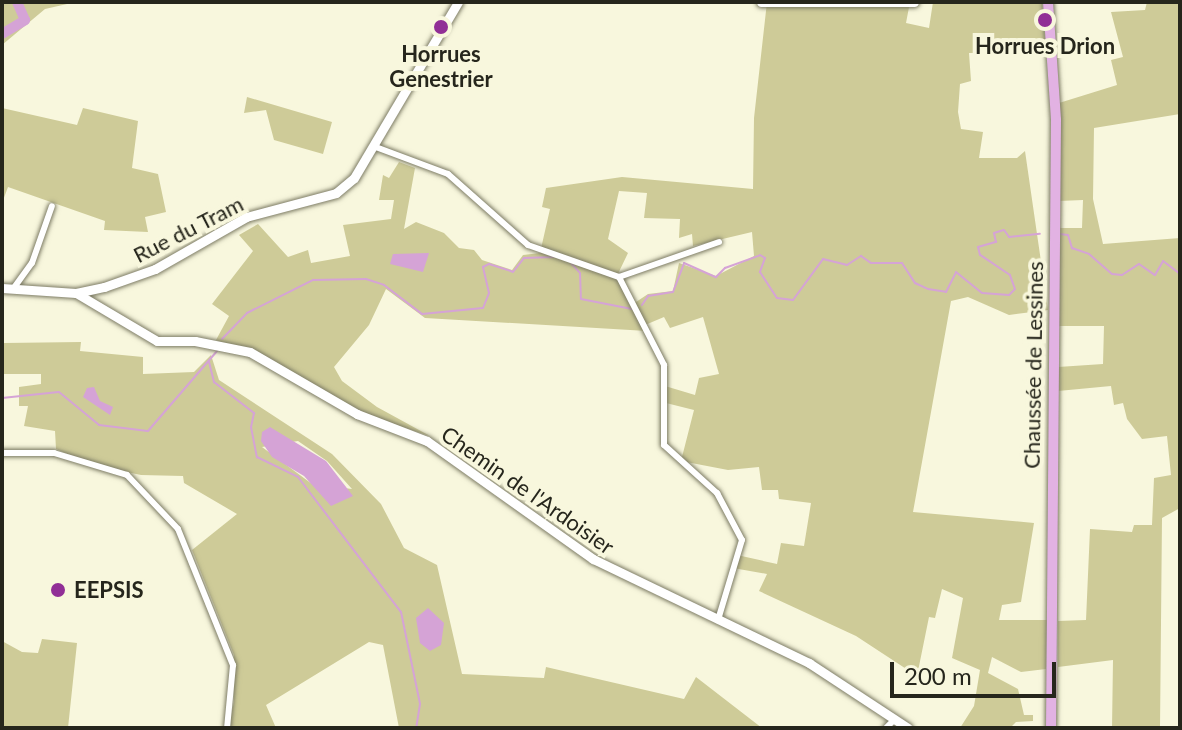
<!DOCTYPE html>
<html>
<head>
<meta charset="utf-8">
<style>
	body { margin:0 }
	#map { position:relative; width:1182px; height:730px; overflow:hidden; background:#f8f7dd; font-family:Lato,sans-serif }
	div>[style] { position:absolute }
	.green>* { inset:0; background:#cecb98 }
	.water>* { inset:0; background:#d5a3d6 }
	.stream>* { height:2px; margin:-1px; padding:0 1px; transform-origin:1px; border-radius:1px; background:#d5a3d6 }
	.river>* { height:10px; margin:-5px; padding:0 5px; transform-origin:5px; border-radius:5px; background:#d5a3d6 }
	.roads { filter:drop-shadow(0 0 2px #7d7c65) drop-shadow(0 0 2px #7d7c65) }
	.street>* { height:6px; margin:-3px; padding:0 3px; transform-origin:3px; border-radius:3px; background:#fff }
	.secondary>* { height:9px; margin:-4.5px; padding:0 4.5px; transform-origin:4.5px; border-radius:4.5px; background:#fff }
	.primary>* { height:10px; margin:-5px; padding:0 5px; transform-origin:5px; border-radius:5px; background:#e2b2e3 }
	.dots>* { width:22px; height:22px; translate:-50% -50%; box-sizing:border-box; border:4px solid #f8f7dd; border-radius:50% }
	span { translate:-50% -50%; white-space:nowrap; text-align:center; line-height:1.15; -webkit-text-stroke:8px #f8f7dd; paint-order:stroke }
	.poi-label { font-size:22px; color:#26261c; font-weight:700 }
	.left { translate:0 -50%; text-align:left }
	.street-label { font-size:22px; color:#26261c }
	.frame { position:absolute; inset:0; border:4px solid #26261c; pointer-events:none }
	.scale { position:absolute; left:890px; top:662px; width:166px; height:36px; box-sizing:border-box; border:4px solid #26261c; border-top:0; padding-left:10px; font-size:24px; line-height:28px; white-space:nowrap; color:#26261c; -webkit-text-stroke:6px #f8f7dd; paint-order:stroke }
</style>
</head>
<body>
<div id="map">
	<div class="green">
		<div style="clip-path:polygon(2px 2px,76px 2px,45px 9px,2px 45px)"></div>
		<div style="clip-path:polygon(evenodd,767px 2px,910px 2px,906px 23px,929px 28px,933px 2px,1042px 2px,1046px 52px,969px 53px,971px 81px,960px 84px,958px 112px,961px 129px,983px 132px,979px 158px,1017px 158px,1025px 151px,1048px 310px,1009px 315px,968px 297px,951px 301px,913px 512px,1034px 523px,1021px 602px,1002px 605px,999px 620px,1047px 620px,1046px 669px,1021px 672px,992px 657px,988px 673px,1018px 689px,1024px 715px,1033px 715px,1033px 721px,1016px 722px,1010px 728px,960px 728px,974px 706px,980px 670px,952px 658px,963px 598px,942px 589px,935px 618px,929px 617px,917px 676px,856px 636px,759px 591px,767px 574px,733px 568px,737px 555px,777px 564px,781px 543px,804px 546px,811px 503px,779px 499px,778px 490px,762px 490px,759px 467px,728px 470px,681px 461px,694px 410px,662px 402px,665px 386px,695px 395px,699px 378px,719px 374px,703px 317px,670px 328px,664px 317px,645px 325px,647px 331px,425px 318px,386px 289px,369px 325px,334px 367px,342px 381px,377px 407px,430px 436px,374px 418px,216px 340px,229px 316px,212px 304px,253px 251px,239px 235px,258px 224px,288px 257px,308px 250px,311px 263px,350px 256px,343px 225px,391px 219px,394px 200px,379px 200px,383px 175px,389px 178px,399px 162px,415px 168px,404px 229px,416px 222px,444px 233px,459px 248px,474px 250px,482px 260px,512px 270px,523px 255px,540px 253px,550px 209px,542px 207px,546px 188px,622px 177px,753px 189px,754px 118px,767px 2px,619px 191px,647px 193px,644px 218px,680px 219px,679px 238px,692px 234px,693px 246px,752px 232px,754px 256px,716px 276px,679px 263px,673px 291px,648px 294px,633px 304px,616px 278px,628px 253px,608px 239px,619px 191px)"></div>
		<div style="clip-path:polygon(1147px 2px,1180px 2px,1180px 114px,1094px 128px,1093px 199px,1103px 244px,1180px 238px,1180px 508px,1162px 518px,1160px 728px,1112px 728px,1113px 660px,1058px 667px,1058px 621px,1086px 620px,1090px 529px,1132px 532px,1134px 525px,1152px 525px,1154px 478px,1171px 475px,1167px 436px,1142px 439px,1127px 419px,1123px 403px,1114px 405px,1111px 386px,1058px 391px,1058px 367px,1103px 364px,1104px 326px,1059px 326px,1058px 228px,1082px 228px,1083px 200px,1059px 201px,1059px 103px,1117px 85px,1111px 60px,1123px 57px,1111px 12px,1145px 10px)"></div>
		<div style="clip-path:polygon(247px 97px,332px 122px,323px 154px,274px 140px,266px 110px,244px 113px)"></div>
		<div style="clip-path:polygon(2px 108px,77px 125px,83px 108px,138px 121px,132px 168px,158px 174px,166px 212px,145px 217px,148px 232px,104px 230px,105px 221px,8px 187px,2px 203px)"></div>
		<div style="clip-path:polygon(evenodd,81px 342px,80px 351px,143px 357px,143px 374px,194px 372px,211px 355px,219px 380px,332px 454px,381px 504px,404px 548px,437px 565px,462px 674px,544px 678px,546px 667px,684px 699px,696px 677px,762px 728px,399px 728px,383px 645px,369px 642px,266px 705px,276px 728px,228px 728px,234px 702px,234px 655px,192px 550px,237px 514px,184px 483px,183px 476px,141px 475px,93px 465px,56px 449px,55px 431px,24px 426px,28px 406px,19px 406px,19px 387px,41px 384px,41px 374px,2px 374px,4px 343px,81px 342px,298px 441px,327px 461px,352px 489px,312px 484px,262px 447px,298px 441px)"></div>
		<div style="clip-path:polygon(42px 639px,77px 643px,68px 728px,2px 728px,2px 641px,22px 652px,38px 653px)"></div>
	</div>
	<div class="water">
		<div style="clip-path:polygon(429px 253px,423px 272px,390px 264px,393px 254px)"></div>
		<div style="clip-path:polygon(94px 387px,100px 401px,113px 407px,110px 415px,83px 397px,87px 388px)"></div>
		<div style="clip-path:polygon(270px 427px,326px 461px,353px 496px,331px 506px,304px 476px,272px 457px,261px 441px,262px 432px)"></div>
		<div style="clip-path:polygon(428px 608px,444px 623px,441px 645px,430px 651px,420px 643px,416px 618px)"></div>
	</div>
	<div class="stream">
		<div style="left:1060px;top:234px;width:8px;rotate:7deg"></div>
		<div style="left:1068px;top:235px;width:14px;rotate:73deg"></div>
		<div style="left:1072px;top:248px;width:18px;rotate:19deg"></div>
		<div style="left:1089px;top:254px;width:30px;rotate:41deg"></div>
		<div style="left:1112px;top:274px;width:10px;rotate:6deg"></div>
		<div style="left:1122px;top:275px;width:20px;rotate:-33deg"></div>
		<div style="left:1139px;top:264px;width:19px;rotate:35deg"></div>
		<div style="left:1155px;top:275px;width:16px;rotate:-60deg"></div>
		<div style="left:1163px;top:261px;width:21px;rotate:37deg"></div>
		<div style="left:571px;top:263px;width:13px;rotate:48deg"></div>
		<div style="left:580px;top:273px;width:26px;rotate:88deg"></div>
		<div style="left:581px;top:299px;width:52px;rotate:11.1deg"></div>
		<div style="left:642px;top:305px;width:11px;rotate:-56deg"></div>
		<div style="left:648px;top:296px;width:25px;rotate:-9deg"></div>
		<div style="left:673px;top:292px;width:31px;rotate:-69deg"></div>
		<div style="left:684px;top:263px;width:35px;rotate:24deg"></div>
		<div style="left:716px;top:277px;width:13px;rotate:-45deg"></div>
		<div style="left:725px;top:268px;width:37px;rotate:-20deg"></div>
		<div style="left:760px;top:255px;width:6px;rotate:31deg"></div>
		<div style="left:765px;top:258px;width:15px;rotate:110deg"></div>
		<div style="left:760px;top:272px;width:31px;rotate:57deg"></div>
		<div style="left:777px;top:298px;width:16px;rotate:7deg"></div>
		<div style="left:793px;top:300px;width:51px;rotate:-53.8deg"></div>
		<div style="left:823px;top:259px;width:25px;rotate:14deg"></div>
		<div style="left:847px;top:265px;width:17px;rotate:-33deg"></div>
		<div style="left:861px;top:256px;width:12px;rotate:35deg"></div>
		<div style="left:871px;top:263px;width:31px"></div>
		<div style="left:902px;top:263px;width:24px;rotate:57deg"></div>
		<div style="left:915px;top:283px;width:14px;rotate:25deg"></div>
		<div style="left:928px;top:289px;width:18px;rotate:9deg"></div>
		<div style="left:946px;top:292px;width:22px;rotate:-63deg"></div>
		<div style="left:956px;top:272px;width:33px;rotate:39deg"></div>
		<div style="left:982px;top:293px;width:27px;rotate:4deg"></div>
		<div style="left:1009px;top:295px;width:8px;rotate:-45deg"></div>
		<div style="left:1015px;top:289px;width:15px;rotate:-110deg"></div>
		<div style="left:1010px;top:275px;width:36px;rotate:-146deg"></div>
		<div style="left:980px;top:255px;width:8px;rotate:-104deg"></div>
		<div style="left:978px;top:247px;width:19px;rotate:-16deg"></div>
		<div style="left:996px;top:242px;width:9px;rotate:-103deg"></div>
		<div style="left:994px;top:233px;width:10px;rotate:-17deg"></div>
		<div style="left:1004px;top:230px;width:9px;rotate:54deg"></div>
		<div style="left:1009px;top:237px;width:31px;rotate:-6deg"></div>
		<div style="left:222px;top:339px;width:36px;rotate:-46deg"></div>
		<div style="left:247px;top:313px;width:74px;rotate:-26.6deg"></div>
		<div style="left:313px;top:280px;width:53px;rotate:-1.1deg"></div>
		<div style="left:366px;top:279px;width:19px;rotate:18deg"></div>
		<div style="left:384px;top:285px;width:48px;rotate:37.3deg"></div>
		<div style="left:422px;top:314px;width:61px;rotate:-5.6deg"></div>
		<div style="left:483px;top:308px;width:16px;rotate:-68deg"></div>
		<div style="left:489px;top:293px;width:27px;rotate:-103deg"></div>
		<div style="left:483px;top:267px;width:7px;rotate:-27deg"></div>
		<div style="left:489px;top:264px;width:25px;rotate:18deg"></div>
		<div style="left:513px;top:272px;width:18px;rotate:-52deg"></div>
		<div style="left:524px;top:258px;width:30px;rotate:-2deg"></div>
		<div style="left:209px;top:362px;width:21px;rotate:76deg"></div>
		<div style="left:214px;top:382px;width:51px;rotate:37.8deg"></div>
		<div style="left:254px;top:413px;width:14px;rotate:102deg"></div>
		<div style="left:251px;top:427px;width:31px;rotate:79deg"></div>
		<div style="left:257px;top:457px;width:46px;rotate:26deg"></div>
		<div style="left:298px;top:477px;width:170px;rotate:52.7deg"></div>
		<div style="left:401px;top:612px;width:94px;rotate:78.3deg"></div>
		<div style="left:420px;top:704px;width:24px;rotate:99deg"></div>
		<div style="left:2px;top:398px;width:57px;rotate:-6deg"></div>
		<div style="left:59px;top:392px;width:52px;rotate:39.5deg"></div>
		<div style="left:99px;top:425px;width:49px;rotate:7deg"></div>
		<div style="left:148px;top:431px;width:106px;rotate:-49.2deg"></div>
	</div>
	<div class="river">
		<div style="left:2px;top:34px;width:27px;rotate:-31deg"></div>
		<div style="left:25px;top:20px;width:20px;rotate:-114deg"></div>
	</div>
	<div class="roads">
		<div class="street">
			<div style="left:373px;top:146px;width:80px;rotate:20.5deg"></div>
			<div style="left:448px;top:174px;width:107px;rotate:41.6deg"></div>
			<div style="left:528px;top:245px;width:96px;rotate:19.4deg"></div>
			<div style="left:619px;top:277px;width:99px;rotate:62.9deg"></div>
			<div style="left:664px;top:365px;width:80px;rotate:90deg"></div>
			<div style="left:664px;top:445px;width:72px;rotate:42.2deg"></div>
			<div style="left:717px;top:493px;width:53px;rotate:62deg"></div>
			<div style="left:742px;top:540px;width:84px;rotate:106.7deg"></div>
			<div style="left:619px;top:277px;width:106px;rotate:-19.3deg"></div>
			<div style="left:13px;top:289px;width:32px;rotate:-54deg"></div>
			<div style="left:32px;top:263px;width:60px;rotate:-70.7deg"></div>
			<div style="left:2px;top:453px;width:52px"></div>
			<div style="left:54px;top:453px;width:76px;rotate:16.8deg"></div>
			<div style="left:127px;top:475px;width:74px;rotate:46.6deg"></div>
			<div style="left:178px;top:529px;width:147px;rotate:68deg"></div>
			<div style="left:233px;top:665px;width:63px;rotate:95.4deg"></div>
			<div style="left:886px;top:728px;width:13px;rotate:-45deg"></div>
		</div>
		<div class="secondary">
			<div style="left:761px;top:2px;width:153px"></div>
			<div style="left:2px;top:288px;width:74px;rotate:3.9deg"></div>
			<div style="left:76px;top:293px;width:29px;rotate:-12deg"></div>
			<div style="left:104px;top:287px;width:54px;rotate:-19.4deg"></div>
			<div style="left:155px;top:269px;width:105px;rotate:-29.7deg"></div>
			<div style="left:246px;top:217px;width:93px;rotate:-14.9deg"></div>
			<div style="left:336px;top:193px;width:23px;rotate:-40deg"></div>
			<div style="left:354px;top:178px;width:204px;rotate:-59.4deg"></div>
			<div style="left:76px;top:293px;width:94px;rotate:30.7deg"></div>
			<div style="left:157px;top:341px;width:38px"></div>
			<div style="left:195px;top:341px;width:56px;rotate:11.3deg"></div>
			<div style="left:250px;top:352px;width:124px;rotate:30.1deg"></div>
			<div style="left:357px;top:414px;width:75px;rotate:21.1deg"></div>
			<div style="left:427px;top:441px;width:204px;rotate:35.4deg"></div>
			<div style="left:593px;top:559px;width:240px;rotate:25.7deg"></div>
			<div style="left:809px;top:663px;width:118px;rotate:33.3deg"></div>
		</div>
		<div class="primary">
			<div style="left:1048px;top:2px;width:118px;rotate:86.1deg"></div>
			<div style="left:1056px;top:120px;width:608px;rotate:90.47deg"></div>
		</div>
	</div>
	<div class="dots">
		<div style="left:1045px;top:20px;background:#912f96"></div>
		<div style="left:441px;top:27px;background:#912f96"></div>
		<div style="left:58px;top:590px;background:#912f96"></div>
	</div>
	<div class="poi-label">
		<span style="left:1045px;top:46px">Horrues Drion</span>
		<span style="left:441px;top:66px">Horrues<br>Genestrier</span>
		<span class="left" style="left:74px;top:590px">EEPSIS</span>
	</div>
	<div class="street-label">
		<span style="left:188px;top:229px;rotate:-27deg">Rue du Tram</span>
		<span style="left:1033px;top:365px;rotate:-89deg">Chaussée de Lessines</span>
		<span style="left:528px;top:490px;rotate:35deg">Chemin de l'Ardoisier</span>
	</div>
	<div class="frame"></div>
	<div class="scale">200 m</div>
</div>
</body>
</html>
